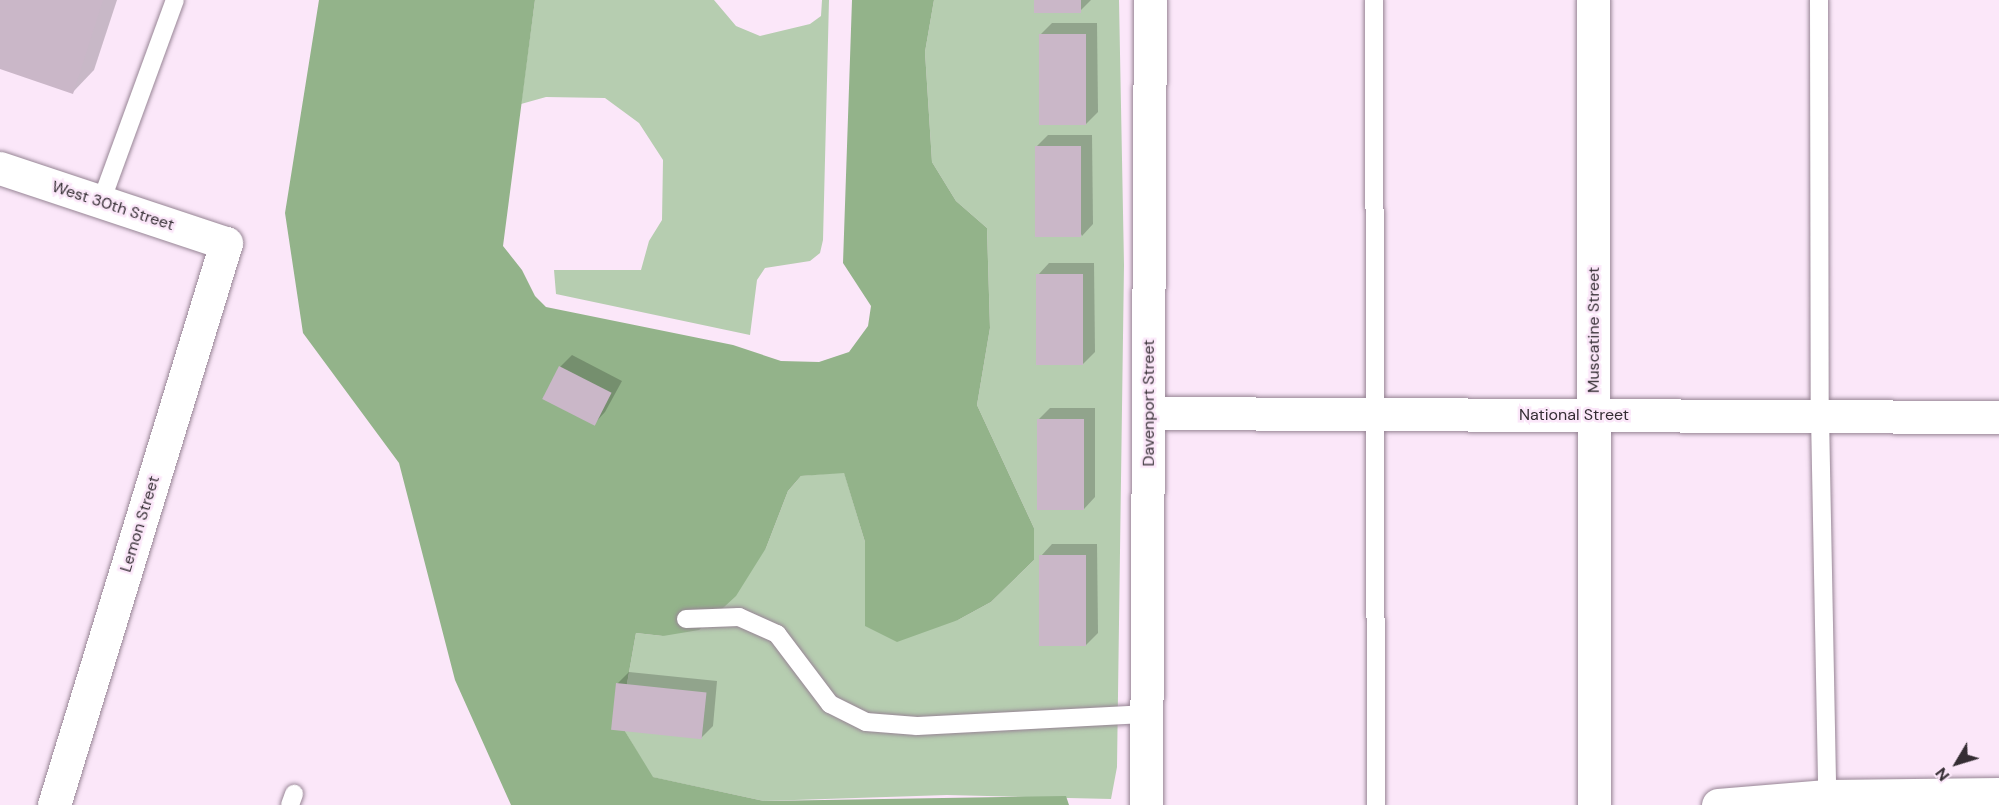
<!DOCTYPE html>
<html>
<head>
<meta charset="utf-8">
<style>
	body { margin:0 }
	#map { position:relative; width:1999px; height:805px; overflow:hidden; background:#fbe7f9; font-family:"DM Sans",sans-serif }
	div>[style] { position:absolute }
	.green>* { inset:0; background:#b6cdb0 }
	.forest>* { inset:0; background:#93b38a }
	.shadow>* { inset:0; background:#0003 }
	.building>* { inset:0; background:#cab7c8; transform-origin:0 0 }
	.roads { filter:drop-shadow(0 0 2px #978595) drop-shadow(0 0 2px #978595) }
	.service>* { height:18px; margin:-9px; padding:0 9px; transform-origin:9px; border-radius:9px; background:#fff }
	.minor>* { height:33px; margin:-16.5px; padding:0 16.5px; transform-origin:16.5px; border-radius:16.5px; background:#fff }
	span { translate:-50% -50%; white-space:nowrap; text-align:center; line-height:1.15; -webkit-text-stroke:5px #fbe7f9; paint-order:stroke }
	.street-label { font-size:16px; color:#342d33 }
	.north { position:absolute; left:1927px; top:733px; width:60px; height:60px; -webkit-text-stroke:4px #fbe7f9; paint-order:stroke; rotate:232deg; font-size:16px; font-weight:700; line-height:24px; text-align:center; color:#342d33 }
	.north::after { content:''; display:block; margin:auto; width:21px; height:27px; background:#342d33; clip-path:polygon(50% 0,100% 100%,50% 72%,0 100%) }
</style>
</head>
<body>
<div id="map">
	<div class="green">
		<div style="clip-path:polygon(535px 0,714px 0,736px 26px,760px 36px,810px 24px,821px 16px,822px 0,829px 0,823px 240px,820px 253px,810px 261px,765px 268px,757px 280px,750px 335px,556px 294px,554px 270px,641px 270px,649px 241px,662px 220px,663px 160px,639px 123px,605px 98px,546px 97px,521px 104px)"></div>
		<div style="clip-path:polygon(934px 0,1119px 0,1124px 265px,1117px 767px,1111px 799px,947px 795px,764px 801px,652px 777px,620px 723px,636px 633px,663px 636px,766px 548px,788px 491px,801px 476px,844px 472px,865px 542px,866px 626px,958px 620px,991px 602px,1034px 560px,1034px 528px,977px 405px,990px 328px,987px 228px,956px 201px,932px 162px,925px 52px)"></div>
	</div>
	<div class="forest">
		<div style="clip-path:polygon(319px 0,535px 0,503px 246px,522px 270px,535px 296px,546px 307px,733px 345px,781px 361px,819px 362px,849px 352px,868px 326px,871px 306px,843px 263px,852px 0,934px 0,925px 52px,932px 162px,956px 201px,987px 228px,990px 328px,977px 405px,1034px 528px,1034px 560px,991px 602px,958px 620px,897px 642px,865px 626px,865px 542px,844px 473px,801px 476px,788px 491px,766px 548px,736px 596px,699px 630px,663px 636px,636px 633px,620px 723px,653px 777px,764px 801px,1066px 796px,1069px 805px,511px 805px,455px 680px,399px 463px,303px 333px,285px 213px)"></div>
	</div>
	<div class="shadow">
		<div style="clip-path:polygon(0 0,117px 0,94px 70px,73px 92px,0 68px)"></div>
		<div style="clip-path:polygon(1035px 0,1091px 0,1080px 11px)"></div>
		<div style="clip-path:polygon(1052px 23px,1097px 23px,1098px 112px,1086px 124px,1040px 35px)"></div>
		<div style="clip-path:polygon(1048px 135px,1092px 135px,1093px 224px,1082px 236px,1036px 147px)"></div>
		<div style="clip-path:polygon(1049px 263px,1094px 263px,1095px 352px,1083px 364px,1038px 275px)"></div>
		<div style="clip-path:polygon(572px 355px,622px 381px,605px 412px,594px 424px,544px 398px,560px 367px)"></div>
		<div style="clip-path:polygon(1050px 408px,1095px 408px,1095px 497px,1084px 509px,1038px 420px)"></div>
		<div style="clip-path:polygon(1052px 544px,1097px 544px,1098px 633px,1086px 645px,1041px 556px)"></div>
		<div style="clip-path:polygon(629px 672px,717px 681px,713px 726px,701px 738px,617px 684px)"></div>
	</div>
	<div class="building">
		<div style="clip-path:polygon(0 0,103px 0,73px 94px,0 69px)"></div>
		<div style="left:1034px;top:0;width:47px;height:13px"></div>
		<div style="left:1039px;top:34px;width:47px;height:91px"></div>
		<div style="left:1035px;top:146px;width:46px;height:91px"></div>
		<div style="left:1036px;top:274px;width:47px;height:91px"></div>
		<div style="left:559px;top:366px;width:59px;height:37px;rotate:27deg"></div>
		<div style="left:1037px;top:419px;width:47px;height:91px"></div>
		<div style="left:1039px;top:555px;width:47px;height:91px"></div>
		<div style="left:616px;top:683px;width:91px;height:47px;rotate:6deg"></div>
	</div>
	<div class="roads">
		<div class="service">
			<div style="left:1374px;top:0;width:805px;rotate:89.86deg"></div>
			<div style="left:1819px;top:0;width:416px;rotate:89.9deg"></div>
			<div style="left:1820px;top:416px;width:380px;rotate:88.9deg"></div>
			<div style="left:101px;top:202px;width:215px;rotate:-69.9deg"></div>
			<div style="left:686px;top:619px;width:53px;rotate:-2.2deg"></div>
			<div style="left:739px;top:617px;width:42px;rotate:24.1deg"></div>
			<div style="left:777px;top:634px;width:88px;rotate:52.9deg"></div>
			<div style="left:830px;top:704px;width:40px;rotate:26.6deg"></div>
			<div style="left:866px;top:722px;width:51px;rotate:4.5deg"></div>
			<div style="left:917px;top:726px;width:232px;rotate:-3deg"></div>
			<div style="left:290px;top:805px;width:12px;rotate:-70deg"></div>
		</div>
		<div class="minor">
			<div style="left:1593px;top:0;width:805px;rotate:89.93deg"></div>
			<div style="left:0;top:168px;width:238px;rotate:18.4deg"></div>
			<div style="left:226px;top:243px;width:588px;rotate:107.02deg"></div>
			<div style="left:1149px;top:413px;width:850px;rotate:0.27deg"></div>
			<div style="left:1146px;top:805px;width:805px;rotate:-89.72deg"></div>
			<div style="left:1718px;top:805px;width:109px;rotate:-4.7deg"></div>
			<div style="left:1827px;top:796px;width:172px;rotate:-0.7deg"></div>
		</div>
	</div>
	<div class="street-label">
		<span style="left:113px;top:206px;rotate:18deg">West 30th Street</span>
		<span style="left:1594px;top:330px;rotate:-90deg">Muscatine Street</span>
		<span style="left:1149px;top:403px;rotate:-90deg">Davenport Street</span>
		<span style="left:1574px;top:415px">National Street</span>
		<span style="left:140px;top:524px;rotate:-73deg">Lemon Street</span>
	</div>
	<div class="north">N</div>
</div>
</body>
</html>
